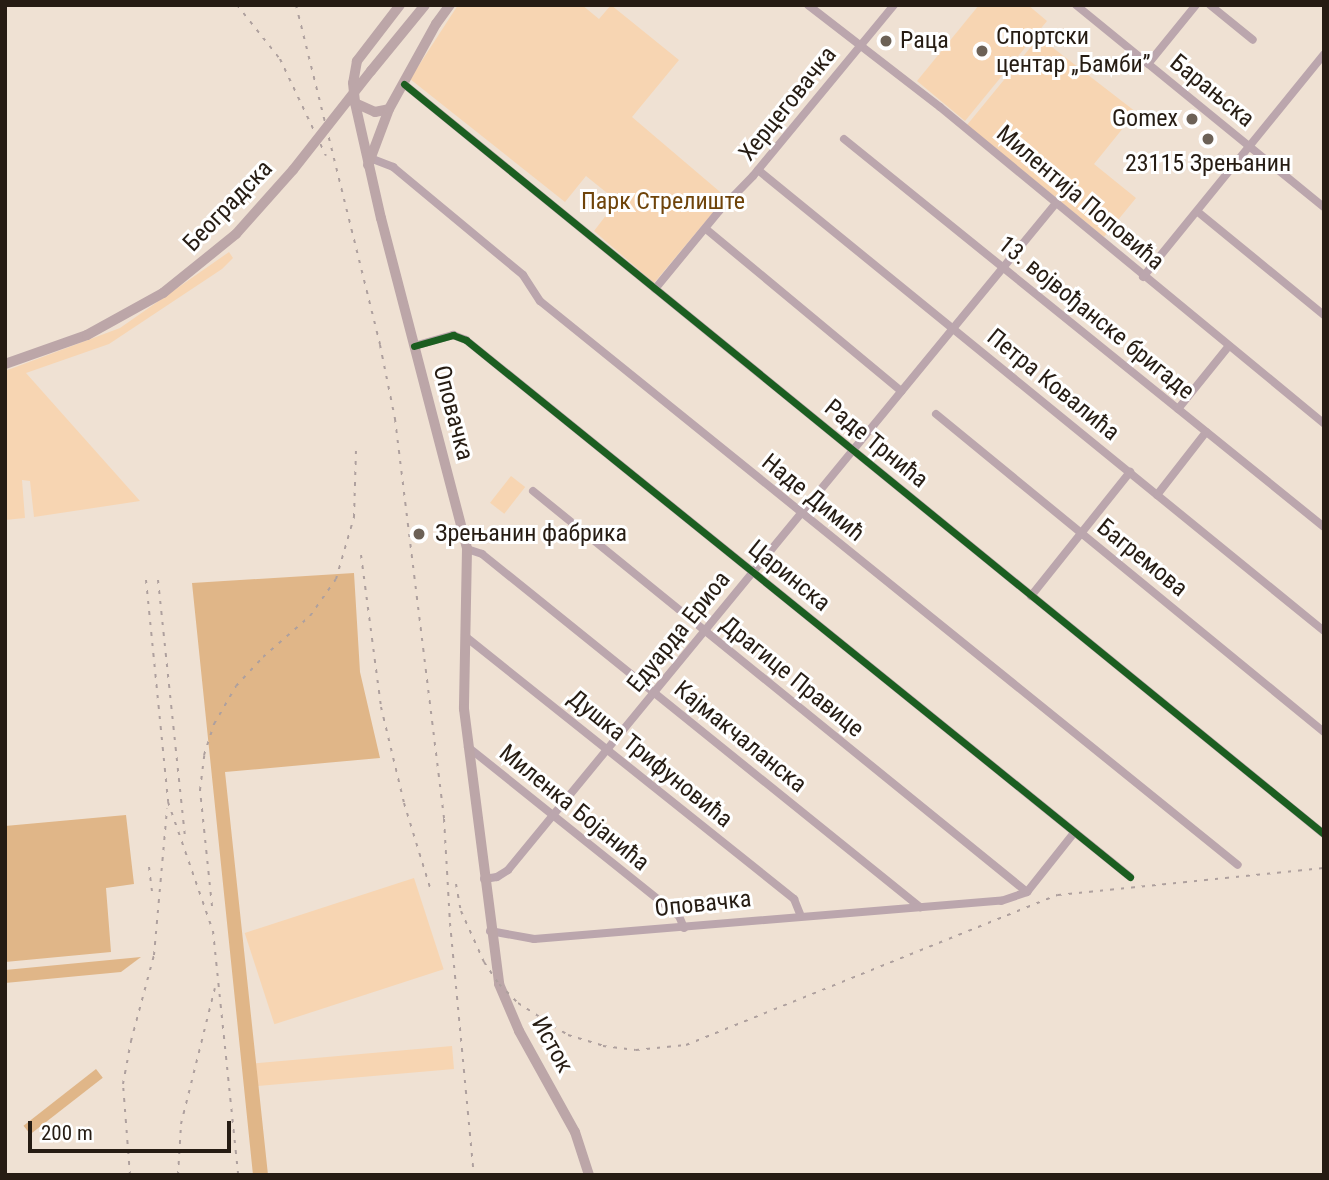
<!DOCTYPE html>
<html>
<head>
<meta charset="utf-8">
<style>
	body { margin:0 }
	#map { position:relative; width:1329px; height:1180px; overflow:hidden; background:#efe1d3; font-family:"Roboto Condensed",sans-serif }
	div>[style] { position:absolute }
	.green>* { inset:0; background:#f7d5b2; transform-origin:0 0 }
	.forest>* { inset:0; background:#e0b688; transform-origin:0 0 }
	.minor>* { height:8px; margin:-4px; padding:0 4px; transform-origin:4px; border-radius:4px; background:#bba6ad }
	.major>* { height:10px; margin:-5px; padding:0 5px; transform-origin:5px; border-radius:5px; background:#bca6a8 }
	.rail>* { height:2px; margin-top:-1px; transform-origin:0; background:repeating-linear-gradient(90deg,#aea09e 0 3.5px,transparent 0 10.5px) }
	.major-bridge>* { height:10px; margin:-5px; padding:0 5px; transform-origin:5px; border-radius:5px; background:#bca6a8 }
	.cycleway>* { height:7px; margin:-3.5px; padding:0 3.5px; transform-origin:3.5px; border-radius:3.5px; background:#1b5e20 }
	.dots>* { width:19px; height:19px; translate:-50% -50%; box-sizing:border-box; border:4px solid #fff; border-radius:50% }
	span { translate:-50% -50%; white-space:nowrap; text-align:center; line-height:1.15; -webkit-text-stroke:6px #fff; paint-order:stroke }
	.poi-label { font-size:24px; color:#261c13 }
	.left { translate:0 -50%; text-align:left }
	.right { translate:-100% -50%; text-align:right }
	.street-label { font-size:24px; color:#261c13 }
	.park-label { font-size:24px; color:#6f440a }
	.frame { position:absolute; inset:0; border:7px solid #261c13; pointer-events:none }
	.scale { position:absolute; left:28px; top:1121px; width:203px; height:32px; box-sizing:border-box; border:4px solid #261c13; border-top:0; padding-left:9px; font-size:21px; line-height:24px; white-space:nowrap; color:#261c13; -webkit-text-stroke:5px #fff; paint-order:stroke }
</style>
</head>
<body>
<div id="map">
	<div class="green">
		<div style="clip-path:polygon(458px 5px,582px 5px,599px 19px,611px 5px,679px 60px,632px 117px,726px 197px,654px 283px,594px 231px,617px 201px,586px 176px,565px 202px,410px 79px)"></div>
		<div style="clip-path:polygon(979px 5px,1028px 5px,1047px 21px,965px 121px,917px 81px)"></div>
		<div style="clip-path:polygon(1039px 37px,1136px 112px,1094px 164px,1136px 198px,1104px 237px,967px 125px)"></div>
		<div style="clip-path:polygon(229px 252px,233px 258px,222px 269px,109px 344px,26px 373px,140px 501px,34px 517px,30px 481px,22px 480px,25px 518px,5px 520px,5px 371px,120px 328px)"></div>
		<div style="left:511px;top:476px;width:18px;height:34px;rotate:38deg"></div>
		<div style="left:414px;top:878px;width:96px;height:178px;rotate:72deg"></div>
		<div style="left:452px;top:1046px;width:23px;height:197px;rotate:85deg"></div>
	</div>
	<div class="forest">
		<div style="clip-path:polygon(354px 573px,360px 672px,380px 758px,225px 772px,268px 1175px,253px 1175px,192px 583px)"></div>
		<div style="clip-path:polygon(126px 815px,134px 884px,106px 888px,111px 952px,5px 962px,5px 826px)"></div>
		<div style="clip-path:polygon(141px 957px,121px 972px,5px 983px,5px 970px)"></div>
		<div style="left:96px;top:1069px;width:11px;height:92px;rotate:52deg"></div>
	</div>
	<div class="minor">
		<div style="left:808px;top:5px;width:167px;rotate:37.7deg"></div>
		<div style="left:940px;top:107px;width:498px;rotate:39.5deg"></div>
		<div style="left:1076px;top:5px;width:320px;rotate:39.2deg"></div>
		<div style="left:1210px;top:5px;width:55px;rotate:39.1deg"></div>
		<div style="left:1148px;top:64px;width:76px;rotate:-50.9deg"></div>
		<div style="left:404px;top:84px;width:1187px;rotate:39.19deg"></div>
		<div style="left:844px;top:139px;width:617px;rotate:38.95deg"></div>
		<div style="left:370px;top:158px;width:25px;rotate:21deg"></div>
		<div style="left:393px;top:167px;width:169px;rotate:39.7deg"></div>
		<div style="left:523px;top:275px;width:31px;rotate:57deg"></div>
		<div style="left:540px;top:301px;width:897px;rotate:38.94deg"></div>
		<div style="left:758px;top:170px;width:730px;rotate:39.16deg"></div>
		<div style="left:1198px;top:212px;width:163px;rotate:39.3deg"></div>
		<div style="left:706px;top:229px;width:254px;rotate:39.7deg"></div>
		<div style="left:1143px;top:277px;width:287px;rotate:-50.9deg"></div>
		<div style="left:655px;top:289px;width:101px;rotate:-50.6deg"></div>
		<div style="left:719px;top:211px;width:49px;rotate:-45.8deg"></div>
		<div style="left:753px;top:176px;width:222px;rotate:-50.5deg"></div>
		<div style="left:414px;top:346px;width:41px;rotate:-15.8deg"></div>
		<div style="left:453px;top:335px;width:14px;rotate:21deg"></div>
		<div style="left:466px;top:340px;width:854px;rotate:38.96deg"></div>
		<div style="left:1178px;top:409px;width:80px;rotate:-51.1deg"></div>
		<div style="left:936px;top:414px;width:502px;rotate:39.34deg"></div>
		<div style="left:533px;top:491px;width:636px;rotate:39.07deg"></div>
		<div style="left:1157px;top:495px;width:80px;rotate:-52.1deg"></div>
		<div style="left:467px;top:549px;width:16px;rotate:18deg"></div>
		<div style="left:482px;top:554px;width:563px;rotate:38.87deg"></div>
		<div style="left:1031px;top:596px;width:159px;rotate:-51.4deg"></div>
		<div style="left:466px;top:637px;width:420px;rotate:38.6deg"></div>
		<div style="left:794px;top:899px;width:18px;rotate:68deg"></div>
		<div style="left:468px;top:747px;width:270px;rotate:38.7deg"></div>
		<div style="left:679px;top:916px;width:13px;rotate:67deg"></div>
		<div style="left:484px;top:879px;width:13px;rotate:-9deg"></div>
		<div style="left:497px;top:877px;width:13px;rotate:-32deg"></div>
		<div style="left:508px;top:870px;width:863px;rotate:-50.59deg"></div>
		<div style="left:490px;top:931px;width:45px;rotate:10.3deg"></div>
		<div style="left:534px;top:939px;width:469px;rotate:-4.7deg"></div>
		<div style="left:1001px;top:901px;width:28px;rotate:-19deg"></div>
		<div style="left:1027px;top:892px;width:75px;rotate:-51.5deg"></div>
	</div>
	<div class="major">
		<div style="left:400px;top:5px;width:71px;rotate:127.5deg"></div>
		<div style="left:357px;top:61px;width:22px;rotate:100deg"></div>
		<div style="left:353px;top:83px;width:20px;rotate:84deg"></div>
		<div style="left:355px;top:103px;width:118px;rotate:77.3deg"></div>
		<div style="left:381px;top:218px;width:342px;rotate:75.4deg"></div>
		<div style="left:467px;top:549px;width:160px;rotate:91.1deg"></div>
		<div style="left:464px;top:709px;width:277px;rotate:82.7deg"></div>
		<div style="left:499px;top:984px;width:51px;rotate:66.9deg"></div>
		<div style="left:519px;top:1031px;width:115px;rotate:61deg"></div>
		<div style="left:575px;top:1132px;width:45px;rotate:72deg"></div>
		<div style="left:371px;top:71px;width:85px;rotate:-50.7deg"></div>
		<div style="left:355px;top:103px;width:22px;rotate:24deg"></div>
		<div style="left:375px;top:112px;width:14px;rotate:-12deg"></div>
		<div style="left:368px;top:165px;width:60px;rotate:-69.4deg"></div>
		<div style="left:389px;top:109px;width:97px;rotate:-61.1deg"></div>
		<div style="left:436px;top:24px;width:24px;rotate:-54deg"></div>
		<div style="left:5px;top:364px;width:87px;rotate:-19.5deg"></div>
		<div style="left:87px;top:335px;width:87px;rotate:-28.9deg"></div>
		<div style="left:163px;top:293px;width:94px;rotate:-38.9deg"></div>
		<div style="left:236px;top:234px;width:86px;rotate:-48.3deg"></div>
	</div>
	<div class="rail">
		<div style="left:237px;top:5px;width:69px;rotate:51.5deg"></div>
		<div style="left:280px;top:59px;width:107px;rotate:64.6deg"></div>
		<div style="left:296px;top:5px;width:350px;rotate:76.1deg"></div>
		<div style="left:380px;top:345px;width:76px;rotate:78.5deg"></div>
		<div style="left:395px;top:419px;width:403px;rotate:83deg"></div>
		<div style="left:444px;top:819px;width:104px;rotate:86.7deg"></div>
		<div style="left:450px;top:923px;width:253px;rotate:84.6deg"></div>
		<div style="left:361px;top:555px;width:153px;rotate:82.5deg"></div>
		<div style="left:381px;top:707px;width:99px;rotate:76.5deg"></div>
		<div style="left:404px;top:803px;width:92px;rotate:72.9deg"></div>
		<div style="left:146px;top:580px;width:223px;rotate:84.3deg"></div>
		<div style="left:168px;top:802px;width:137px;rotate:70.8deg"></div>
		<div style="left:213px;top:931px;width:245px;rotate:84.1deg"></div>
		<div style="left:158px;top:580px;width:258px;rotate:84deg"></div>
		<div style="left:149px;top:867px;width:31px;rotate:83deg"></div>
		<div style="left:456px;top:884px;width:27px;rotate:80deg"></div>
		<div style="left:461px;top:911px;width:56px;rotate:65.7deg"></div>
		<div style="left:484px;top:962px;width:27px;rotate:56deg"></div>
		<div style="left:499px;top:984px;width:27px;rotate:45deg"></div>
		<div style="left:518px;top:1003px;width:59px;rotate:32.6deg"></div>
		<div style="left:568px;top:1035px;width:37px;rotate:17deg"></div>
		<div style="left:603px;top:1046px;width:33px;rotate:7deg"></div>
		<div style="left:636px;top:1050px;width:50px;rotate:-5.7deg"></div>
		<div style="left:686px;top:1045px;width:401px;rotate:-22deg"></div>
		<div style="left:1058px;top:895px;width:267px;rotate:-5.8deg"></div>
		<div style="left:212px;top:906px;width:117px;rotate:-95.9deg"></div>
		<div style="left:200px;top:790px;width:35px;rotate:-83deg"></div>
		<div style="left:204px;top:755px;width:33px;rotate:-72deg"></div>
		<div style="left:214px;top:724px;width:44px;rotate:-59.9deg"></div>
		<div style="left:236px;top:686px;width:40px;rotate:-47deg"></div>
		<div style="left:263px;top:657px;width:62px;rotate:-41.1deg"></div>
		<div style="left:310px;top:616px;width:45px;rotate:-54.9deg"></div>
		<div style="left:336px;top:579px;width:65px;rotate:-73.8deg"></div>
		<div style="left:354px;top:517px;width:67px;rotate:-88.3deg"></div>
		<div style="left:130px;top:1175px;width:91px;rotate:-94.4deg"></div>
		<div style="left:123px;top:1084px;width:44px;rotate:-79.5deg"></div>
		<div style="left:131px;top:1041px;width:89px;rotate:-75deg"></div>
		<div style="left:154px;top:955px;width:147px;rotate:-84.9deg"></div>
		<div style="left:178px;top:1175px;width:51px;rotate:-86.6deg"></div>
		<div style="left:181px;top:1124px;width:140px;rotate:-76deg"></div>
	</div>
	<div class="major-bridge">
		<div style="left:293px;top:170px;width:126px;rotate:-51.8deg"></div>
	</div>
	<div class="cycleway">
		<div style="left:404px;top:84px;width:1187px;rotate:39.19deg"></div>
		<div style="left:414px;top:346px;width:41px;rotate:-15.8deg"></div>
		<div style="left:453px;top:335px;width:14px;rotate:21deg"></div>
		<div style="left:466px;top:340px;width:854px;rotate:38.96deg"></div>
	</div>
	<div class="dots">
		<div style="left:886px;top:41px;background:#6c6156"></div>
		<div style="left:982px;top:51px;background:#6c6156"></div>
		<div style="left:1192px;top:119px;background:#6c6156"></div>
		<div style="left:1208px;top:139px;background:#6c6156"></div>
		<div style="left:419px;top:534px;background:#6c6156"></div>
	</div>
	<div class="poi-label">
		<span class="left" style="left:996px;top:51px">Спортски<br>центар „Бамби”</span>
		<span class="left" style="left:900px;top:41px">Раца</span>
		<span class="right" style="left:1178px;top:119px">Gomex</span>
		<span style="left:1208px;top:164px">23115 Зрењанин</span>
		<span class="left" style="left:435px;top:534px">Зрењанин фабрика</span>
	</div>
	<div class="street-label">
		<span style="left:1212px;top:91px;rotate:39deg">Барањска</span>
		<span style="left:788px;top:104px;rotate:-51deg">Херцеговачка</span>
		<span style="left:1080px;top:198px;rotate:40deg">Милентија Поповића</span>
		<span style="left:228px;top:206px;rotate:-46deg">Београдска</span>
		<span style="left:1096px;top:318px;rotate:39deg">13. војвођанске бригаде</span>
		<span style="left:1053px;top:385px;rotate:39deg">Петра Ковалића</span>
		<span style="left:453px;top:413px;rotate:75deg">Оповачка</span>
		<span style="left:876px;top:444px;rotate:39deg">Раде Трнића</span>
		<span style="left:813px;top:498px;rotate:39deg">Наде Димић</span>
		<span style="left:1142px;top:558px;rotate:39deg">Багремова</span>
		<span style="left:789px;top:576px;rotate:39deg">Царинска</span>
		<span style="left:679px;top:632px;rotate:-51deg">Едуарда Ериоа</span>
		<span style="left:792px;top:677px;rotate:39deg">Драгице Правице</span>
		<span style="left:740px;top:737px;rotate:39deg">Кајмакчаланска</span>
		<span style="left:650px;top:759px;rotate:39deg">Душка Трифуновића</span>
		<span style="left:574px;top:808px;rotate:39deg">Миленка Бојанића</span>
		<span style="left:703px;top:904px;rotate:-6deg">Оповачка</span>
		<span style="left:552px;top:1045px;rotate:61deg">Исток</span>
	</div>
	<div class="park-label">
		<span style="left:663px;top:202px">Парк Стрелиште</span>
	</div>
	<div class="frame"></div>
	<div class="scale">200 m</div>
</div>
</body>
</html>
